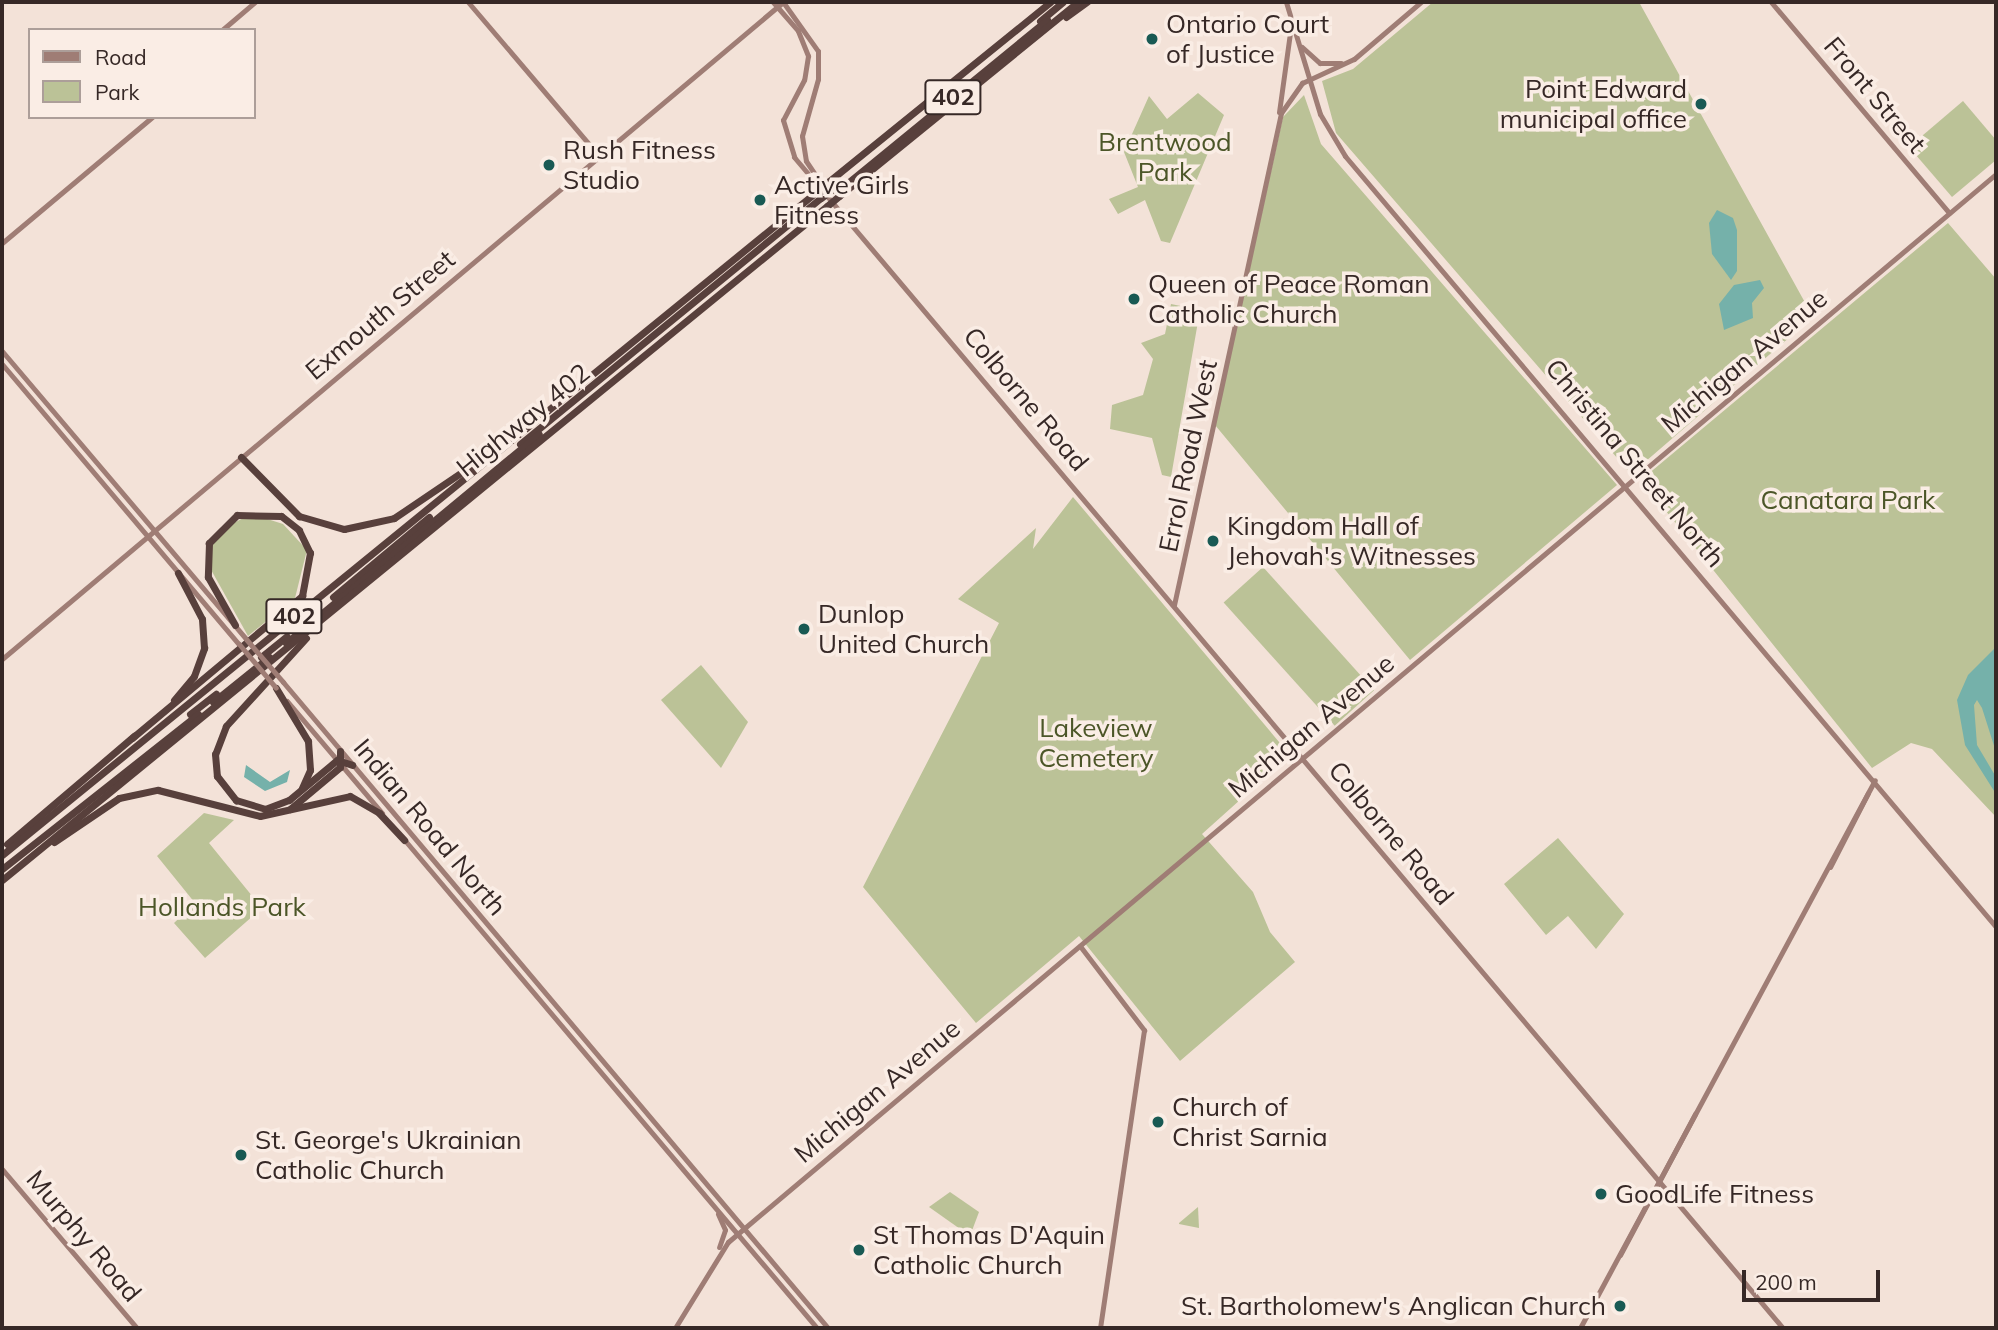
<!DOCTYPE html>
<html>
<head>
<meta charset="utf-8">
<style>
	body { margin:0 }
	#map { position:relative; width:1998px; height:1330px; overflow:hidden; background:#f3e2d8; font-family:Mulish,sans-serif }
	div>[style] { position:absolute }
	.green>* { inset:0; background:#bbc297; transform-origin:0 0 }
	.water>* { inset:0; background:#75b1aa }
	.secondary>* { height:5px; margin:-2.5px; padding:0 2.5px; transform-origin:2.5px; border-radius:2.5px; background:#9f7d75 }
	.highway>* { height:7px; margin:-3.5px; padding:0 3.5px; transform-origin:3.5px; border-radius:3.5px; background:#58403c }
	.secondary-bridge>* { height:5px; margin:-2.5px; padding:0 2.5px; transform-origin:2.5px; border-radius:2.5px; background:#9f7d75 }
	.highway-bridge>* { height:7px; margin:-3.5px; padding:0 3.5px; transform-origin:3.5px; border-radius:3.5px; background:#58403c }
	.dots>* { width:19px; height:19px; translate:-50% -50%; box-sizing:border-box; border:4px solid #faede5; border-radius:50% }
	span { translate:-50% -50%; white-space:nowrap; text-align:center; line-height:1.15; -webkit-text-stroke:7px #faede5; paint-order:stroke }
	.shield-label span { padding:2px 5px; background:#faede5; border:2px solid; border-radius:5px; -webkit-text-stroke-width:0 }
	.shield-label { font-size:24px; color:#362826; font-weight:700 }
	.poi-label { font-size:26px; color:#362826 }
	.left { translate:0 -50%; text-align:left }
	.right { translate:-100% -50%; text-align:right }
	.street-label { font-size:26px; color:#362826 }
	.park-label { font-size:26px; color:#4c5628 }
	.frame { position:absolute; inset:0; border:4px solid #362826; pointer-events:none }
	.legend { position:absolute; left:28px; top:28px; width:228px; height:91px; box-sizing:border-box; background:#faede5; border:2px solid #ac9e99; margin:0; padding:9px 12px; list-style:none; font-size:21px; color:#362826 }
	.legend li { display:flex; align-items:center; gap:14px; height:35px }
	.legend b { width:35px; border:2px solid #ac9e99 }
	.scale { position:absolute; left:1742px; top:1270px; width:138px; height:32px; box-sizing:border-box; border:4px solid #362826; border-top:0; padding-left:9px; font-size:21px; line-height:24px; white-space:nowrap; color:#362826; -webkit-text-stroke:5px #faede5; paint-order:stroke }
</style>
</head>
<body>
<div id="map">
	<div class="green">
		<div style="clip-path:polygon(1433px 2px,1639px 2px,1813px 317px,1631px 474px,1336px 133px,1322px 81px,1353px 69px)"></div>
		<div style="clip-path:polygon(1198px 93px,1224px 115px,1170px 243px,1161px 241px,1145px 200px,1118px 214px,1109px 199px,1138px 187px,1124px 152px,1149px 96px,1167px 119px)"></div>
		<div style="clip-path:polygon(1304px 95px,1321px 144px,1617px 485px,1410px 660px,1215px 425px,1283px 117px)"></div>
		<div style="clip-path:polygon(1963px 101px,1996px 140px,1996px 160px,1952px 197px,1909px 147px)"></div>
		<div style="clip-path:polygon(1948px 223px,1996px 279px,1996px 817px,1932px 749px,1911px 743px,1872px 768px,1641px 480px)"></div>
		<div style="clip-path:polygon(1171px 304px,1200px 310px,1171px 477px,1162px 475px,1152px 438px,1110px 429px,1112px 405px,1143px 395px,1153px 359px,1141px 343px,1165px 334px)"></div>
		<div style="clip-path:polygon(1073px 497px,1290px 755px,1202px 834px,1253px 892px,1270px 932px,1295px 962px,1180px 1061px,1079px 936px,976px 1023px,863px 887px,999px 623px,958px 599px,1036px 528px,1033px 549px)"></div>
		<div style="clip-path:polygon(252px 514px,283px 524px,307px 550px,295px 598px,248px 636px,210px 568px,211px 547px,223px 528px)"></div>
		<div style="left:1263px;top:567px;width:166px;height:53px;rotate:48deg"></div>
		<div style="clip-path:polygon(701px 665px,748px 722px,721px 768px,661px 700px)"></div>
		<div style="clip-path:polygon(204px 813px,234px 820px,209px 843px,262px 908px,205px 958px,174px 923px,195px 903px,157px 856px)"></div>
		<div style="clip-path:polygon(1558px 838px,1624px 914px,1596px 949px,1568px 916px,1546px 935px,1504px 884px)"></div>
		<div style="clip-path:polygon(950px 1192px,979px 1212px,970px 1236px,929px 1207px)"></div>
		<div style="clip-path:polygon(1198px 1207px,1199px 1228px,1179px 1224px,1179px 1223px)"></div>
	</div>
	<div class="water">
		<div style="clip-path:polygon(1717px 210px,1733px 218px,1737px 230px,1737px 271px,1731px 280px,1712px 254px,1709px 223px)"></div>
		<div style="clip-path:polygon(1760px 280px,1764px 288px,1752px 303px,1753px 318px,1724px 330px,1719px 304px,1734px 285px)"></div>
		<div style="clip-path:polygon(1996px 647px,1996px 752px,1982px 708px,1977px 700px,1974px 705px,1977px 745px,1996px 777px,1996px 794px,1965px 745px,1957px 700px,1968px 675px)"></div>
		<div style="clip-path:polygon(246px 765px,270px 782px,290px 770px,287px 782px,265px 791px,244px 777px)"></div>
	</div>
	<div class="secondary">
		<div style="left:468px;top:2px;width:205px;rotate:49.6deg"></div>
		<div style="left:773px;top:2px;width:38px;rotate:49deg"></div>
		<div style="left:798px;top:31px;width:27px;rotate:68deg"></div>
		<div style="left:808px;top:56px;width:24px;rotate:99deg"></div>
		<div style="left:804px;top:80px;width:45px;rotate:117.7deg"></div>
		<div style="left:783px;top:120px;width:39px;rotate:73deg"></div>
		<div style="left:794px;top:157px;width:1533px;rotate:49.82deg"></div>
		<div style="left:783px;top:2px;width:60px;rotate:54.5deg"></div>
		<div style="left:818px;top:51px;width:28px;rotate:90deg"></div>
		<div style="left:818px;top:79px;width:59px;rotate:105.7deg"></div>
		<div style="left:802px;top:136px;width:25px;rotate:81deg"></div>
		<div style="left:806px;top:161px;width:29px;rotate:56deg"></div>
		<div style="left:1286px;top:2px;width:117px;rotate:73.1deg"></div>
		<div style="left:1320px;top:114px;width:49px;rotate:59.2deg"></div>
		<div style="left:1345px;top:156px;width:1009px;rotate:49.82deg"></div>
		<div style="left:1771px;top:2px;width:276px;rotate:49.8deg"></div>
		<div style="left:222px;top:30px;width:43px;rotate:-40.3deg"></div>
		<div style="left:1302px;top:47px;width:24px;rotate:42deg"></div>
		<div style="left:1320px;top:63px;width:21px"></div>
		<div style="left:1279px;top:112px;width:88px;rotate:-82.1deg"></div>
		<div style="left:2px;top:243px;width:196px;rotate:-40deg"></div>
		<div style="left:2px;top:351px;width:377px;rotate:49.7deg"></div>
		<div style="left:2px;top:364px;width:367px;rotate:49.8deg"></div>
		<div style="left:1174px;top:605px;width:504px;rotate:-77.73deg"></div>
		<div style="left:1281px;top:113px;width:37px;rotate:-55deg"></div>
		<div style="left:1302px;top:83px;width:57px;rotate:-24.8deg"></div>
		<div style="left:1354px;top:59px;width:88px;rotate:-40.4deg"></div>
		<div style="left:2px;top:659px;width:1021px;rotate:-40.07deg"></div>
		<div style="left:283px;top:682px;width:845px;rotate:49.85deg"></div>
		<div style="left:287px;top:701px;width:147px;rotate:49.7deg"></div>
		<div style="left:402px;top:837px;width:643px;rotate:49.8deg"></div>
		<div style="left:1830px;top:867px;width:83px;rotate:-62.8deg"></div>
		<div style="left:1080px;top:946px;width:106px;rotate:52.7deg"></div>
		<div style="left:1144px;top:1030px;width:301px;rotate:98.4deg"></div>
		<div style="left:2px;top:1169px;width:209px;rotate:49.7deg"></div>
		<div style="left:718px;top:1214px;width:17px;rotate:66deg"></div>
		<div style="left:725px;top:1230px;width:18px;rotate:109deg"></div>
		<div style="left:1620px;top:1255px;width:160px;rotate:-62deg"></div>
		<div style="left:675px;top:1328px;width:101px;rotate:-58.4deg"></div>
		<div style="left:728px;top:1242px;width:1658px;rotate:-40.11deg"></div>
		<div style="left:1580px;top:1328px;width:622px;rotate:-61.71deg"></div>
	</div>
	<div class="highway">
		<div style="left:1066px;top:17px;width:26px;rotate:-36deg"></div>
		<div style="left:1040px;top:21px;width:30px;rotate:-40deg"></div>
		<div style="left:828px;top:182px;width:286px;rotate:-39deg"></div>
		<div style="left:839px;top:190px;width:269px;rotate:-39.3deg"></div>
		<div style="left:839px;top:196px;width:308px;rotate:-39.1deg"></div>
		<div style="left:520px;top:444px;width:389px;rotate:-39.3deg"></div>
		<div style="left:241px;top:457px;width:83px;rotate:45.5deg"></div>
		<div style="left:299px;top:516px;width:47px;rotate:16.1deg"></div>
		<div style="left:344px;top:529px;width:51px;rotate:-12.4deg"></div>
		<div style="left:394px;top:518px;width:105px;rotate:-34.1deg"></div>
		<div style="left:333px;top:597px;width:125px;rotate:-39.8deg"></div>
		<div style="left:306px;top:638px;width:119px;rotate:132.3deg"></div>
		<div style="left:226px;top:726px;width:30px;rotate:111deg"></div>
		<div style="left:215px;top:754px;width:22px;rotate:85deg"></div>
		<div style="left:217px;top:776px;width:31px;rotate:52deg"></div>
		<div style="left:236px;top:800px;width:30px;rotate:17deg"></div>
		<div style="left:265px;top:809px;width:26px;rotate:-21deg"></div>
		<div style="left:289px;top:800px;width:62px;rotate:-39.8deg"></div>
		<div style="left:337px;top:760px;width:16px;rotate:18deg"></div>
		<div style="left:286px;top:643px;width:328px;rotate:-39.6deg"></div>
		<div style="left:261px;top:657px;width:33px;rotate:-39deg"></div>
		<div style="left:276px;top:688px;width:62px;rotate:58.9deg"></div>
		<div style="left:308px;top:741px;width:29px;rotate:86deg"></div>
		<div style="left:310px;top:770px;width:20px;rotate:114deg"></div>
		<div style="left:174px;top:700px;width:31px;rotate:-50deg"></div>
		<div style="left:194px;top:676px;width:30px;rotate:-70deg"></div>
		<div style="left:204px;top:648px;width:29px;rotate:-94deg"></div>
		<div style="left:202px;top:619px;width:52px;rotate:-117.6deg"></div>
		<div style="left:213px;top:702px;width:72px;rotate:-38.8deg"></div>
		<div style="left:190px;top:714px;width:33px;rotate:-38deg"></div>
		<div style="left:132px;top:738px;width:222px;rotate:-39.9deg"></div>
		<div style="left:302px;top:596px;width:44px;rotate:-79.5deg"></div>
		<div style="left:310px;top:553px;width:25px;rotate:-116deg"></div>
		<div style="left:299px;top:530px;width:23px;rotate:-142deg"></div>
		<div style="left:281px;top:516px;width:44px;rotate:-178.7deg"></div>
		<div style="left:237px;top:515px;width:40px;rotate:135deg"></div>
		<div style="left:209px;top:543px;width:34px;rotate:92deg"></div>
		<div style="left:208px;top:577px;width:55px;rotate:60.6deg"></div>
		<div style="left:290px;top:809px;width:65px;rotate:-40deg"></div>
		<div style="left:340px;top:767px;width:16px;rotate:-90deg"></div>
		<div style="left:54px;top:842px;width:78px;rotate:-34.1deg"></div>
		<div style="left:119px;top:798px;width:40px;rotate:-12deg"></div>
		<div style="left:158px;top:790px;width:105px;rotate:14.3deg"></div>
		<div style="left:260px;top:816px;width:92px;rotate:-12.5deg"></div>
		<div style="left:350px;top:796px;width:34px;rotate:30deg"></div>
		<div style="left:379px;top:813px;width:37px;rotate:47deg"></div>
		<div style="left:7px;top:844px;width:167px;rotate:-40.4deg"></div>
		<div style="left:2px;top:855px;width:1050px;rotate:-39.16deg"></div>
		<div style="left:2px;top:869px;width:250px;rotate:-38.3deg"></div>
		<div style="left:2px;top:880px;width:1065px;rotate:-39.25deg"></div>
	</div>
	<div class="secondary-bridge">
		<div style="left:246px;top:639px;width:57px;rotate:49.3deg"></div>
		<div style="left:239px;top:644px;width:57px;rotate:49.9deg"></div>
	</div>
	<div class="highway-bridge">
		<div style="left:816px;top:192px;width:16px;rotate:-40deg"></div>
		<div style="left:821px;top:198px;width:15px;rotate:-37deg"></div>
		<div style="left:827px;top:206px;width:16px;rotate:-40deg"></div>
	</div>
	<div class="dots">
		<div style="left:1152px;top:39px;background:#195a54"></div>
		<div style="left:1701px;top:104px;background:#195a54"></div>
		<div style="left:549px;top:165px;background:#195a54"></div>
		<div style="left:760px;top:200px;background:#195a54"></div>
		<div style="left:1134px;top:299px;background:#195a54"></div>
		<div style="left:1213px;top:541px;background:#195a54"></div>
		<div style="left:804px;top:629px;background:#195a54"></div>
		<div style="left:1158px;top:1122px;background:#195a54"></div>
		<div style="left:241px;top:1155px;background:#195a54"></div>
		<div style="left:1601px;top:1194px;background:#195a54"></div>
		<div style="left:859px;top:1250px;background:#195a54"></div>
		<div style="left:1620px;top:1306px;background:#195a54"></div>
	</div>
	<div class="shield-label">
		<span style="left:953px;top:97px">402</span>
		<span style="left:294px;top:616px">402</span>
	</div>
	<div class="poi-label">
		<span class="left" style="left:1166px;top:39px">Ontario Court<br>of Justice</span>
		<span class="right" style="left:1687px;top:104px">Point Edward<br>municipal office</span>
		<span class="left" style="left:563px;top:165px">Rush Fitness<br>Studio</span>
		<span class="left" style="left:774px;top:200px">Active Girls<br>Fitness</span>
		<span class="left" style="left:1148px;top:299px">Queen of Peace Roman<br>Catholic Church</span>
		<span class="left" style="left:1227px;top:541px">Kingdom Hall of<br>Jehovah's Witnesses</span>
		<span class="left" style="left:818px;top:629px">Dunlop<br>United Church</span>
		<span class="left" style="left:1172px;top:1122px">Church of<br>Christ Sarnia</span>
		<span class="left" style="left:255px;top:1155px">St. George's Ukrainian<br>Catholic Church</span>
		<span class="left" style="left:1615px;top:1194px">GoodLife Fitness</span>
		<span class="left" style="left:873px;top:1250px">St Thomas D'Aquin<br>Catholic Church</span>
		<span class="right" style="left:1606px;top:1306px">St. Bartholomew's Anglican Church</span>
	</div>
	<div class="street-label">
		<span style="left:1875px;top:95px;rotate:50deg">Front Street</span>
		<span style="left:380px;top:315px;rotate:-40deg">Exmouth Street</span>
		<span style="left:1744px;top:361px;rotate:-40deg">Michigan Avenue</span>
		<span style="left:1026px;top:399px;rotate:50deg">Colborne Road</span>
		<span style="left:523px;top:420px;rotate:-39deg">Highway 402</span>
		<span style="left:1188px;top:456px;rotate:-78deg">Errol Road West</span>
		<span style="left:1635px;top:463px;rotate:50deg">Christina Street North</span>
		<span style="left:1311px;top:726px;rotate:-40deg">Michigan Avenue</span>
		<span style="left:430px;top:827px;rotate:50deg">Indian Road North</span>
		<span style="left:1391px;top:833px;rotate:50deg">Colborne Road</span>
		<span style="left:877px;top:1091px;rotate:-40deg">Michigan Avenue</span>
		<span style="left:84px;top:1236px;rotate:50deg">Murphy Road</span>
	</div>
	<div class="park-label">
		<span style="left:1165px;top:157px">Brentwood<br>Park</span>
		<span style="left:1848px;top:500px">Canatara Park</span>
		<span style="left:1096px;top:743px">Lakeview<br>Cemetery</span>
		<span style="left:222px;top:907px">Hollands Park</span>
	</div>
	<div class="frame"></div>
	<ul class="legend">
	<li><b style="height:9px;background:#9f7d75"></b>Road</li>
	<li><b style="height:19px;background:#bbc297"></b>Park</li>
	</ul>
	<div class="scale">200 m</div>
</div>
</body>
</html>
